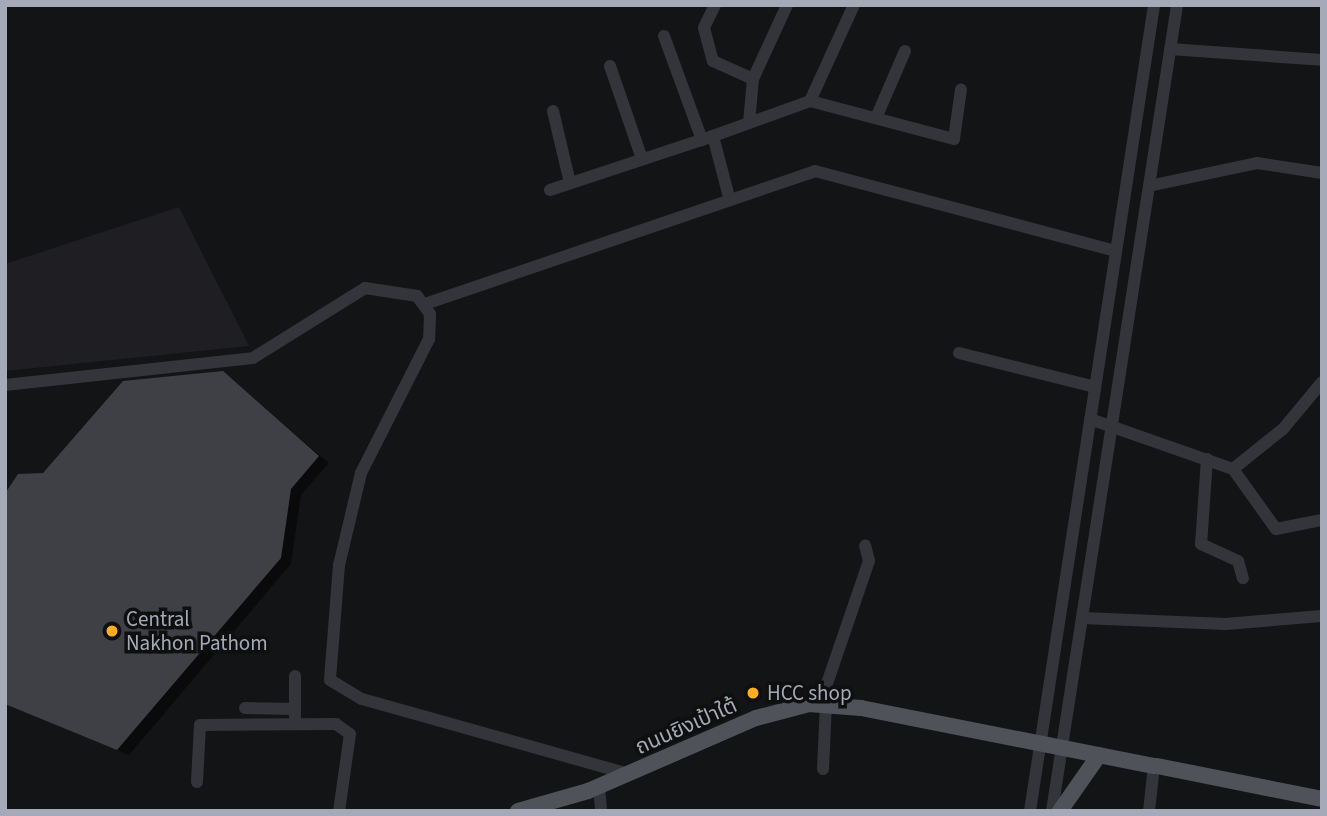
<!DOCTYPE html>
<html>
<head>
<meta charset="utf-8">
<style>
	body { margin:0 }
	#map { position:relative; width:1327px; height:816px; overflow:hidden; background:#131416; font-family:"Source Sans 3","Noto Sans Thai",sans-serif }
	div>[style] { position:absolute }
	.built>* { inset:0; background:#1f1f23 }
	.shadow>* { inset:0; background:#0007 }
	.building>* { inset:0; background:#3f4046 }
	.minor>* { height:12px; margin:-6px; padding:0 6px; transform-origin:6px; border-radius:6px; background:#34353b }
	.major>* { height:16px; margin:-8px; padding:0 8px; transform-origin:8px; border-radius:8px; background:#50525a }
	.dots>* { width:19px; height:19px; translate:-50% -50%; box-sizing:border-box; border:4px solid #0f0f10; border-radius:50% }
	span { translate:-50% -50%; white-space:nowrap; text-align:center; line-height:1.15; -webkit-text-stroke:7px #0f0f10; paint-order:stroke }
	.poi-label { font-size:21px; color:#a4aab7 }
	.left { translate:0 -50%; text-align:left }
	.street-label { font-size:21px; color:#a4aab7 }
	.frame { position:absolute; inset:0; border:7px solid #a4aab7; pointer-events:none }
</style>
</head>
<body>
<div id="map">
	<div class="built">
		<div style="clip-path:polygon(179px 207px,249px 346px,5px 371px,5px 264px)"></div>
	</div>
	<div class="shadow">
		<div style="clip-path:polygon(222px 373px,329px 463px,301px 495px,291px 564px,129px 755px,5px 703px,7px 492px)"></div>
	</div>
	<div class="building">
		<div style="clip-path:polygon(223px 371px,319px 456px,291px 489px,281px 558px,117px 750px,5px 704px,6px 492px,18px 474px,43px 473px,123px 381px)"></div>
	</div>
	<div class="minor">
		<div style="left:715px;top:5px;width:25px;rotate:116deg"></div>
		<div style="left:704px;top:28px;width:34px;rotate:75deg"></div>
		<div style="left:713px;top:61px;width:44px;rotate:24.2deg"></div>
		<div style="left:753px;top:79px;width:44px;rotate:95.2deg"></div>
		<div style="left:664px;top:36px;width:111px;rotate:69.9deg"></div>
		<div style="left:1170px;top:49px;width:152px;rotate:4.1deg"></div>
		<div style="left:610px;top:66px;width:98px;rotate:71deg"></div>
		<div style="left:753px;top:79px;width:81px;rotate:-65.3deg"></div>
		<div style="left:810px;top:101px;width:106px;rotate:-65.4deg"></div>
		<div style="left:553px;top:111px;width:74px;rotate:76.7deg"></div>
		<div style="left:876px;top:118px;width:73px;rotate:-66.6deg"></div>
		<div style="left:713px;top:136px;width:103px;rotate:-19.8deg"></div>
		<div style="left:810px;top:101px;width:149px;rotate:14.8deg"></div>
		<div style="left:954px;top:139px;width:50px;rotate:-82deg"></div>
		<div style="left:1149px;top:186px;width:110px;rotate:-12deg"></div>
		<div style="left:1257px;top:163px;width:66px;rotate:8.7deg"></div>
		<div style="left:550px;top:190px;width:172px;rotate:-18.3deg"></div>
		<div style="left:713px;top:136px;width:63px;rotate:75.3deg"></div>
		<div style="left:425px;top:304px;width:412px;rotate:-18.8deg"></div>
		<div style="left:815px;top:171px;width:311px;rotate:14.9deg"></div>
		<div style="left:959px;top:353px;width:140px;rotate:14deg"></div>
		<div style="left:5px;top:385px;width:249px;rotate:-6.2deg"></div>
		<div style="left:253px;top:358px;width:132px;rotate:-32deg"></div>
		<div style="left:365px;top:288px;width:53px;rotate:8.7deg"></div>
		<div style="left:417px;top:296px;width:22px;rotate:54deg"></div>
		<div style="left:430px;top:314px;width:25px;rotate:92deg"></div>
		<div style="left:429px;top:339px;width:150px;rotate:116.9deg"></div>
		<div style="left:361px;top:473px;width:95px;rotate:103.4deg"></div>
		<div style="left:339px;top:565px;width:115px;rotate:94.5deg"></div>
		<div style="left:330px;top:680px;width:37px;rotate:31deg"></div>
		<div style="left:362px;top:699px;width:277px;rotate:15.7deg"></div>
		<div style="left:1090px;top:419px;width:151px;rotate:19.3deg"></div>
		<div style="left:1233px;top:469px;width:74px;rotate:54.4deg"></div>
		<div style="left:1276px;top:529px;width:47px;rotate:-11.1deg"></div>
		<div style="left:1207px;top:459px;width:85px;rotate:94deg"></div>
		<div style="left:1201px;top:544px;width:41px;rotate:24.7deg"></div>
		<div style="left:1238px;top:561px;width:18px;rotate:74deg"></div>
		<div style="left:1233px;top:469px;width:64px;rotate:-38.7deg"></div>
		<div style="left:1283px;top:429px;width:61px;rotate:-50.3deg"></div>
		<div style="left:1082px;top:618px;width:144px;rotate:2.4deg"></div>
		<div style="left:1226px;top:624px;width:96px;rotate:-4.8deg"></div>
		<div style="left:820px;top:704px;width:151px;rotate:-71.1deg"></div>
		<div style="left:869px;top:561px;width:16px;rotate:-104deg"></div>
		<div style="left:245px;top:708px;width:50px;rotate:1.1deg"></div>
		<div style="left:295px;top:717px;width:41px;rotate:-90deg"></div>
		<div style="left:823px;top:769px;width:65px;rotate:-87.4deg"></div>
		<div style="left:197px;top:782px;width:57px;rotate:-87deg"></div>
		<div style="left:200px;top:725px;width:136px;rotate:-0.4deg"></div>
		<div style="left:336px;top:724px;width:17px;rotate:36deg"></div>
		<div style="left:350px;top:734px;width:78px;rotate:98.1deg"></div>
		<div style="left:599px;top:786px;width:25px;rotate:85deg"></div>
		<div style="left:1030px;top:811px;width:815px;rotate:-81.25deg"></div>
		<div style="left:1052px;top:811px;width:816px;rotate:-81.18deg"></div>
		<div style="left:1149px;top:811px;width:45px;rotate:-83.7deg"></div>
	</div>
	<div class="major">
		<div style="left:1157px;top:766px;width:168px;rotate:11.3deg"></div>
		<div style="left:518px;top:811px;width:73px;rotate:-15.9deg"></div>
		<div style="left:588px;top:791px;width:183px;rotate:-23.5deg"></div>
		<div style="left:756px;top:718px;width:55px;rotate:-14.8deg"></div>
		<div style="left:809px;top:704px;width:52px;rotate:4.4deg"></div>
		<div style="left:861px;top:708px;width:299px;rotate:11.2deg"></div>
		<div style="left:1060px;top:811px;width:68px;rotate:-55.1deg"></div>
	</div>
	<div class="dots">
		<div style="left:112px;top:631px;background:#ffae22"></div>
		<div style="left:753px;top:693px;background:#ffae22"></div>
	</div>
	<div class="poi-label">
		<span class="left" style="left:126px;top:631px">Central<br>Nakhon Pathom</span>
		<span class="left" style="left:767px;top:693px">HCC shop</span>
	</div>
	<div class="street-label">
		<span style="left:686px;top:726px;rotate:-24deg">ถนนยิงเป้าใต้</span>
	</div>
	<div class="frame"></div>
</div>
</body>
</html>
